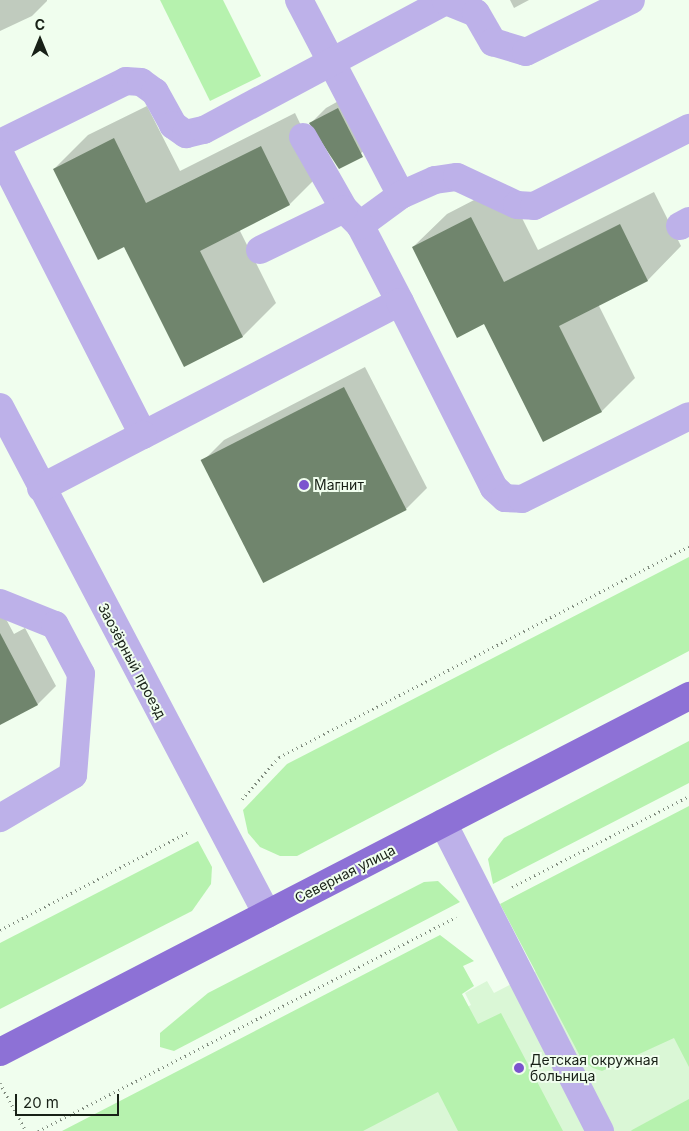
<!DOCTYPE html>
<html>
<head>
<meta charset="utf-8">
<style>
	body { margin:0 }
	#map { position:relative; width:689px; height:1131px; overflow:hidden; background:#f0feee; font-family:Inter,sans-serif }
	div>[style] { position:absolute }
	.built>* { inset:0; background:#daf7d6 }
	.green>* { inset:0; background:#b6f2ae }
	.shadow>* { inset:0; background:#0003 }
	.building>* { inset:0; background:#70856d; transform-origin:0 0 }
	.path>* { height:3px; margin-top:-1.5px; transform-origin:0; background:repeating-linear-gradient(90deg,#808b7e 0 1px,transparent 0 5px) }
	.minor>* { height:28px; margin:-14px; padding:0 14px; transform-origin:14px; border-radius:14px; background:#bdb1e9 }
	.major>* { height:28px; margin:-14px; padding:0 14px; transform-origin:14px; border-radius:14px; background:#8d71d6 }
	.dots>* { width:14px; height:14px; translate:-50% -50%; box-sizing:border-box; border:2px solid #f0feee; border-radius:50% }
	span { translate:-50% -50%; white-space:nowrap; text-align:center; line-height:1.15; -webkit-text-stroke:4px #f0feee; paint-order:stroke }
	.poi-label { font-size:14px; color:#182117 }
	.left { translate:0 -50%; text-align:left }
	.street-label { font-size:14px; color:#182117 }
	.north { position:absolute; left:15px; top:15px; width:50px; height:50px; -webkit-text-stroke:4px #f0feee; paint-order:stroke; rotate:0deg; font-size:14px; font-weight:700; line-height:20px; text-align:center; color:#182117 }
	.north::after { content:''; display:block; margin:auto; width:18px; height:22px; background:#182117; clip-path:polygon(50% 0,100% 100%,50% 72%,0 100%) }
	.scale { position:absolute; left:15px; top:1094px; width:104px; height:22px; box-sizing:border-box; border:2px solid #182117; border-top:0; padding-left:6px; font-size:15px; line-height:18px; white-space:nowrap; color:#182117; -webkit-text-stroke:4px #f0feee; paint-order:stroke }
</style>
</head>
<body>
<div id="map">
	<div class="built">
		<div style="clip-path:polygon(689px 892px,689px 1131px,227px 1131px,471px 1005px,465px 993px,487px 981px,494px 993px)"></div>
	</div>
	<div class="green">
		<div style="clip-path:polygon(160px 0,223px 0,261px 76px,210px 101px)"></div>
		<div style="clip-path:polygon(689px 557px,689px 651px,297px 856px,280px 856px,260px 847px,248px 833px,243px 810px,287px 764px)"></div>
		<div style="clip-path:polygon(689px 741px,689px 783px,493px 884px,488px 859px,504px 838px)"></div>
		<div style="clip-path:polygon(689px 806px,689px 1067px,674px 1038px,602px 1071px,593px 1068px,582px 1060px,500px 904px)"></div>
		<div style="clip-path:polygon(198px 841px,212px 867px,211px 884px,192px 911px,0 1009px,0 943px)"></div>
		<div style="clip-path:polygon(438px 881px,460px 902px,174px 1051px,160px 1047px,160px 1033px,208px 993px,424px 882px)"></div>
		<div style="clip-path:polygon(440px 935px,474px 961px,463px 966px,474px 986px,462px 994px,478px 1024px,501px 1013px,563px 1131px,458px 1131px,438px 1092px,363px 1131px,62px 1131px)"></div>
		<div style="clip-path:polygon(689px 1099px,689px 1131px,631px 1131px,632px 1130px)"></div>
	</div>
	<div class="shadow">
		<div style="clip-path:polygon(0 0,47px 0,47px 1px,32px 16px,0 31px)"></div>
		<div style="clip-path:polygon(510px 0,529px 0,514px 8px)"></div>
		<div style="clip-path:polygon(353px 93px,378px 141px,340px 168px,311px 123px,326px 108px)"></div>
		<div style="clip-path:polygon(147px 106px,180px 171px,295px 113px,323px 171px,290px 204px,239px 229px,276px 303px,243px 336px,185px 365px,125px 245px,54px 169px,88px 135px)"></div>
		<div style="clip-path:polygon(505px 184px,538px 250px,654px 192px,681px 246px,648px 280px,598px 304px,635px 378px,602px 411px,543px 441px,484px 323px,413px 247px,447px 214px)"></div>
		<div style="clip-path:polygon(365px 367px,427px 488px,406px 509px,203px 461px,224px 440px)"></div>
		<div style="clip-path:polygon(0 608px,14px 634px,25px 628px,56px 686px,38px 704px,0 724px)"></div>
	</div>
	<div class="building">
		<div style="clip-path:polygon(338px 108px,363px 157px,339px 169px,309px 123px)"></div>
		<div style="clip-path:polygon(114px 138px,146px 203px,261px 146px,290px 205px,200px 251px,243px 337px,184px 367px,124px 247px,98px 260px,53px 169px)"></div>
		<div style="clip-path:polygon(471px 217px,504px 282px,620px 224px,648px 281px,559px 326px,602px 412px,543px 442px,484px 324px,457px 338px,412px 247px)"></div>
		<div style="left:344px;top:387px;width:138px;height:161px;rotate:63deg"></div>
		<div style="clip-path:polygon(0 633px,38px 705px,0 725px)"></div>
	</div>
	<div class="path">
		<div style="left:242px;top:799px;width:56px;rotate:-48.6deg"></div>
		<div style="left:279px;top:757px;width:461px;rotate:-27.2deg"></div>
		<div style="left:512px;top:887px;width:199px;rotate:-27.2deg"></div>
		<div style="left:0;top:930px;width:212px;rotate:-27.5deg"></div>
		<div style="left:0;top:1083px;width:55px;rotate:61.6deg"></div>
		<div style="left:38px;top:1131px;width:470px;rotate:-27.1deg"></div>
	</div>
	<div class="minor">
		<div style="left:299px;top:0;width:220px;rotate:62.4deg"></div>
		<div style="left:401px;top:195px;width:51px;rotate:143.8deg"></div>
		<div style="left:360px;top:225px;width:87px;rotate:62.5deg"></div>
		<div style="left:303px;top:137px;width:83px;rotate:60.3deg"></div>
		<div style="left:344px;top:209px;width:23px;rotate:45deg"></div>
		<div style="left:0;top:143px;width:140px;rotate:-26.2deg"></div>
		<div style="left:126px;top:81px;width:15px;rotate:4deg"></div>
		<div style="left:141px;top:82px;width:17px;rotate:36deg"></div>
		<div style="left:155px;top:92px;width:38px;rotate:61deg"></div>
		<div style="left:173px;top:125px;width:16px;rotate:35deg"></div>
		<div style="left:186px;top:134px;width:18px;rotate:-13deg"></div>
		<div style="left:204px;top:130px;width:274px;rotate:-28.1deg"></div>
		<div style="left:446px;top:1px;width:32px;rotate:22deg"></div>
		<div style="left:476px;top:13px;width:34px;rotate:60deg"></div>
		<div style="left:493px;top:42px;width:34px;rotate:17deg"></div>
		<div style="left:526px;top:52px;width:117px;rotate:-26.3deg"></div>
		<div style="left:0;top:154px;width:315px;rotate:63deg"></div>
		<div style="left:143px;top:435px;width:289px;rotate:-27.4deg"></div>
		<div style="left:400px;top:302px;width:208px;rotate:63.2deg"></div>
		<div style="left:494px;top:488px;width:15px;rotate:42deg"></div>
		<div style="left:505px;top:498px;width:17px;rotate:3deg"></div>
		<div style="left:522px;top:499px;width:186px;rotate:-26.4deg"></div>
		<div style="left:401px;top:195px;width:37px;rotate:-24deg"></div>
		<div style="left:435px;top:180px;width:22px;rotate:-8deg"></div>
		<div style="left:457px;top:177px;width:66px;rotate:25deg"></div>
		<div style="left:517px;top:205px;width:17px;rotate:3deg"></div>
		<div style="left:534px;top:206px;width:174px;rotate:-26.7deg"></div>
		<div style="left:680px;top:226px;width:10px;rotate:-29deg"></div>
		<div style="left:260px;top:250px;width:93px;rotate:-26deg"></div>
		<div style="left:0;top:407px;width:573px;rotate:62.23deg"></div>
		<div style="left:41px;top:488px;width:115px;rotate:-27.5deg"></div>
		<div style="left:0;top:603px;width:59px;rotate:21.8deg"></div>
		<div style="left:55px;top:625px;width:55px;rotate:62deg"></div>
		<div style="left:81px;top:674px;width:101px;rotate:94.5deg"></div>
		<div style="left:73px;top:775px;width:85px;rotate:149.5deg"></div>
		<div style="left:443px;top:823px;width:346px;rotate:63deg"></div>
	</div>
	<div class="major">
		<div style="left:0;top:1052px;width:776px;rotate:-27.32deg"></div>
	</div>
	<div class="dots">
		<div style="left:304px;top:485px;background:#7b54ce"></div>
		<div style="left:519px;top:1068px;background:#7b54ce"></div>
	</div>
	<div class="poi-label">
		<span class="left" style="left:314px;top:485px">Магнит</span>
		<span class="left" style="left:530px;top:1068px">Детская окружная<br>больница</span>
	</div>
	<div class="street-label">
		<span style="left:132px;top:661px;rotate:62deg">Заозёрный проезд</span>
		<span style="left:345px;top:874px;rotate:-27deg">Северная улица</span>
	</div>
	<div class="north">С</div>
	<div class="scale">20 m</div>
</div>
</body>
</html>
